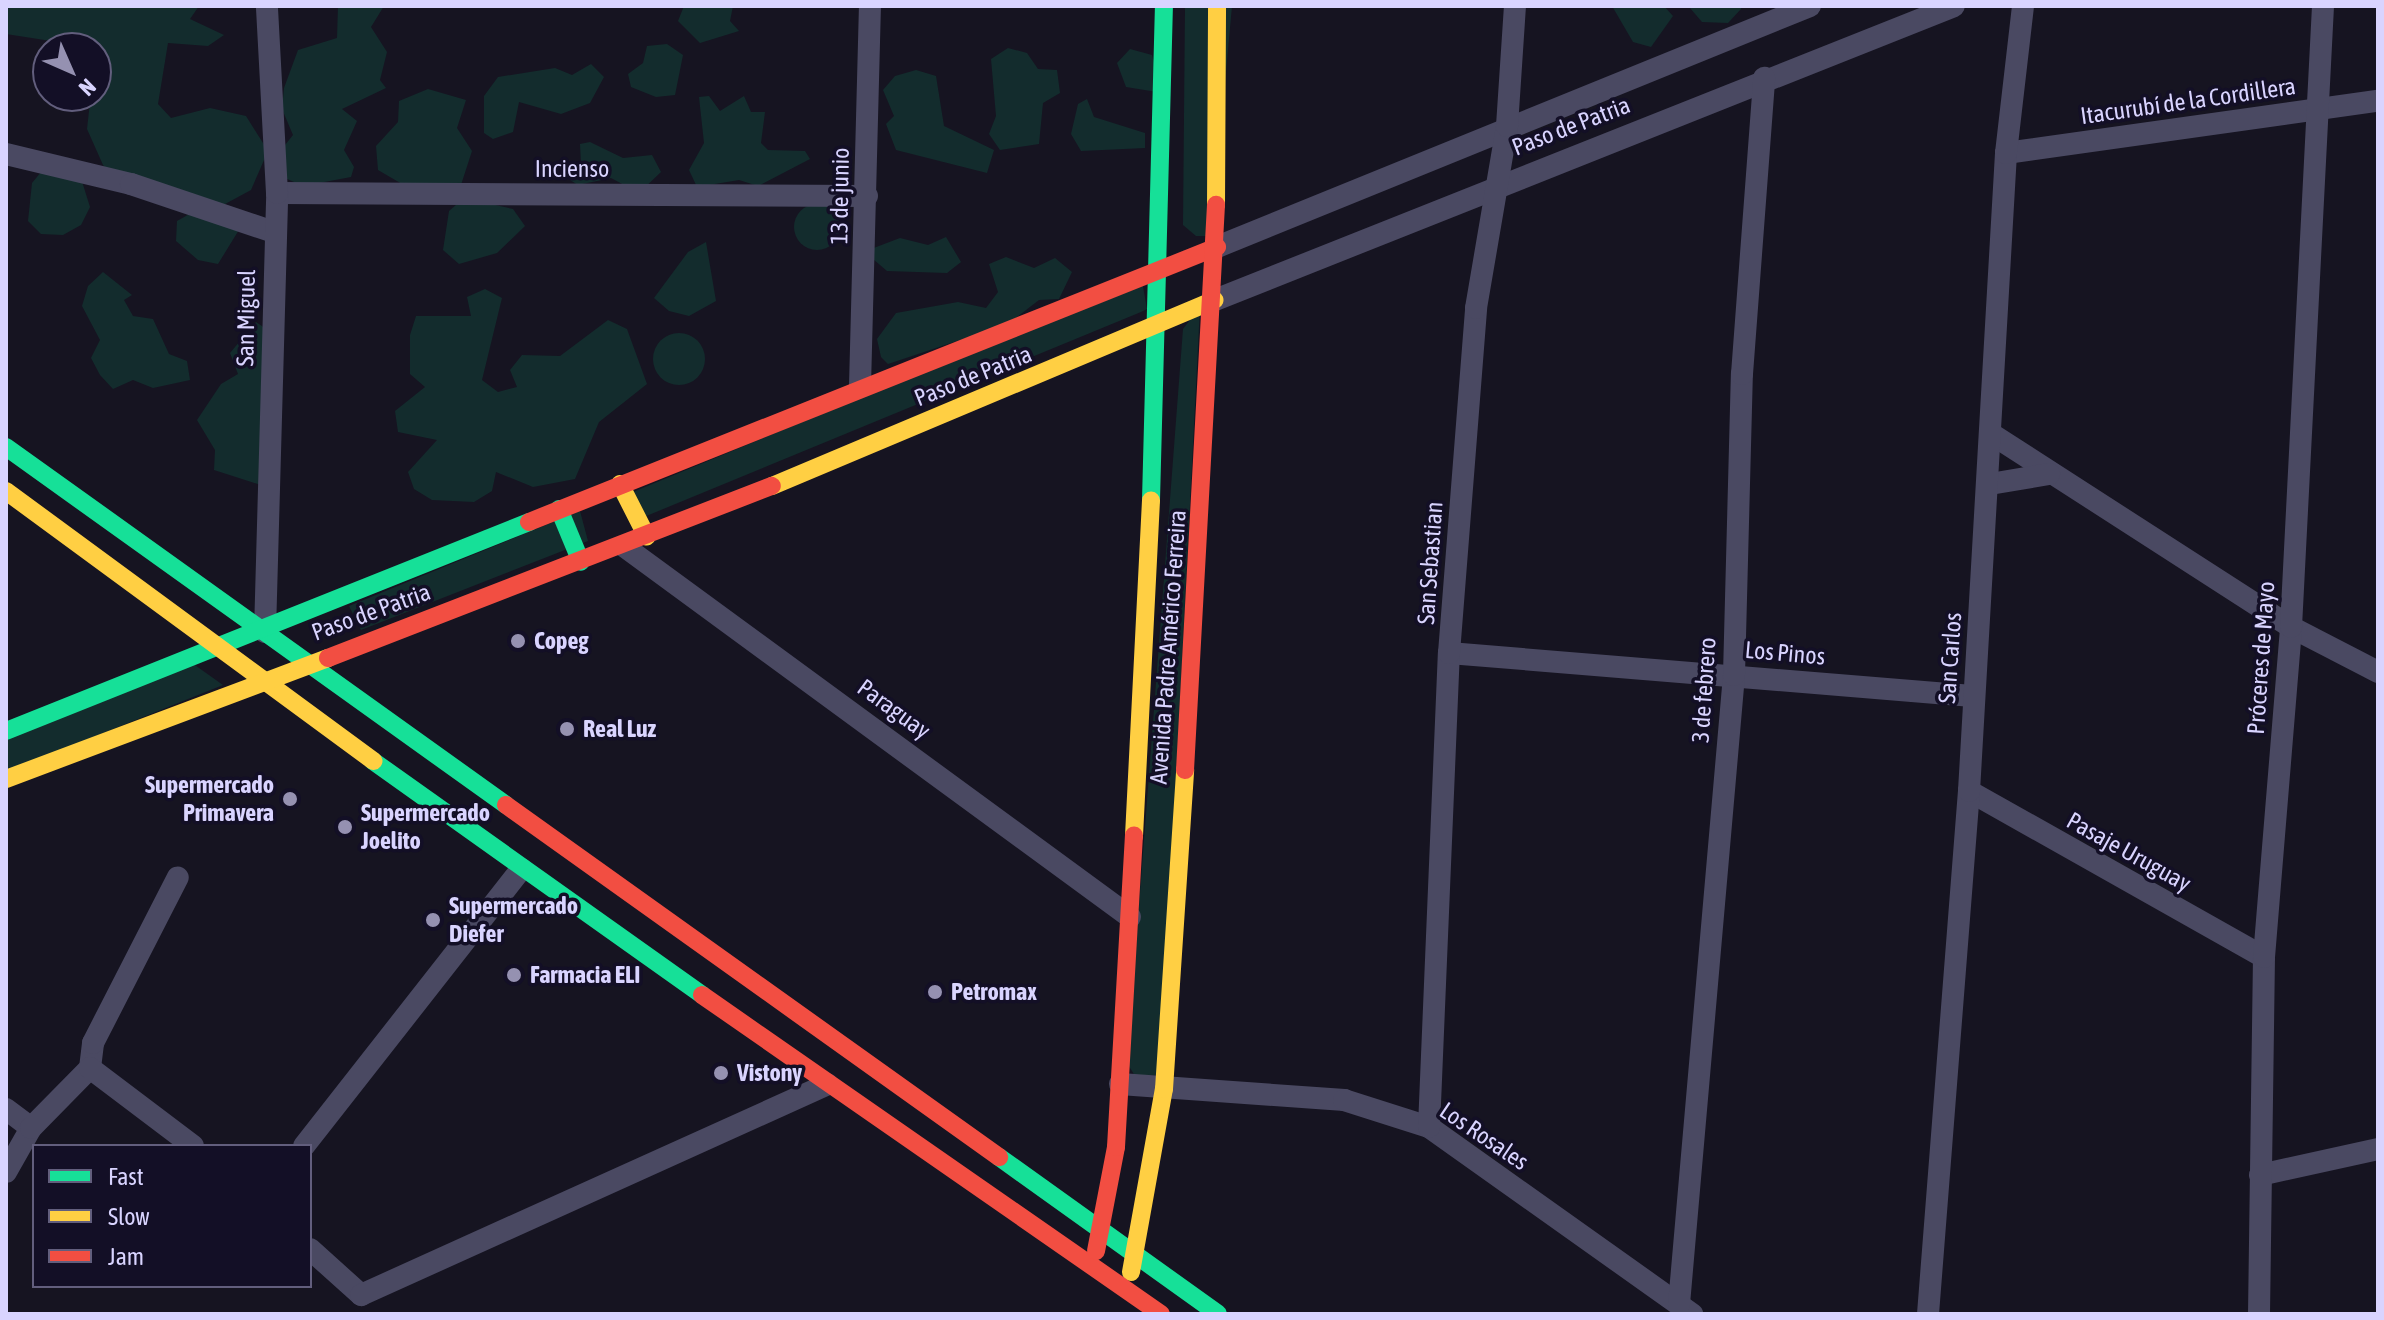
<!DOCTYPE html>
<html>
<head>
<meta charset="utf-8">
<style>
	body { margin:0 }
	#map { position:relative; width:2384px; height:1320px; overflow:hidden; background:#161421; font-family:"Asap Condensed",sans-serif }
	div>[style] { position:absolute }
	.green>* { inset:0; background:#132c2d }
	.round { border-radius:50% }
	.street>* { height:22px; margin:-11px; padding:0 11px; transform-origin:11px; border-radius:11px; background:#4a4962 }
	.fast>* { height:18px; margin:-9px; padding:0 9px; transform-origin:9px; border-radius:9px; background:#16e098 }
	.slow>* { height:18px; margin:-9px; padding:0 9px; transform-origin:9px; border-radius:9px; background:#ffcf43 }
	.jam>* { height:18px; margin:-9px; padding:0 9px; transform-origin:9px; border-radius:9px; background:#f24e42 }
	.dots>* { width:22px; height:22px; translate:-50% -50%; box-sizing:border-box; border:4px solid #130f26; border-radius:50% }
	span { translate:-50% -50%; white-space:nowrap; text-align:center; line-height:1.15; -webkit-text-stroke:7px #130f26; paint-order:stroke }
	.street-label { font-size:24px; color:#d9d4ff }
	.poi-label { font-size:24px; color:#d9d4ff; font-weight:700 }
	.left { translate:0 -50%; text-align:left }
	.right { translate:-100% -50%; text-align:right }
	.frame { position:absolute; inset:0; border:8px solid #d9d4ff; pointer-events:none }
	.legend { position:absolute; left:32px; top:1144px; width:280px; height:144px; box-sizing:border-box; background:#130f26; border:2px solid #625e7d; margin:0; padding:10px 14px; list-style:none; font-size:24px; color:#d9d4ff }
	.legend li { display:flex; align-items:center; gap:16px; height:40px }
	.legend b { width:40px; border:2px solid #625e7d }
	.north { position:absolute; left:32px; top:32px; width:80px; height:80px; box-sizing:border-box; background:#130f26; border:2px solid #625e7d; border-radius:50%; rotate:135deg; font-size:22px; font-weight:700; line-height:32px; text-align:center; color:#d9d4ff }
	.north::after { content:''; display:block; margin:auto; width:28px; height:36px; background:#9591b1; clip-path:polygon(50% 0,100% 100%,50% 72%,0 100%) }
</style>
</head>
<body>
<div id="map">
	<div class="green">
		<div style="clip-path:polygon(6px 6px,199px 6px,190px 19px,224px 35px,208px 46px,168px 43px,158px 104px,171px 118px,210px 108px,246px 116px,268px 151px,251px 190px,214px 210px,242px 225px,218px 264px,198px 260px,176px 241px,177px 221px,193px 212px,115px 180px,103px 165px,87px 129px,96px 48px,6px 34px)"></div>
		<div style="clip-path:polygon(338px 6px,384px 6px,371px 27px,387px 52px,380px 80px,386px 88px,342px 109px,357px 121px,344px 150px,354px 167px,351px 177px,303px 186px,285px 178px,281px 150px,293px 135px,282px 109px,284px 88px,298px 50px,337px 38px)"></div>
		<div style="clip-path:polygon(684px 6px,733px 6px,730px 21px,739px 31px,700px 43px,678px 21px)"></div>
		<div style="clip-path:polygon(1185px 6px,1232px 6px,1211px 236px,1196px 236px,1183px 225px)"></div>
		<div style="clip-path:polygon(1612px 6px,1664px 6px,1673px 16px,1651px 47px,1633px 42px)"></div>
		<div style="clip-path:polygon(1690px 8px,1741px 6px,1741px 9px,1728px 23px,1702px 22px)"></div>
		<div style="clip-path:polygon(667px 44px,683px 55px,675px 95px,656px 97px,631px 87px,628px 74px,643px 63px,647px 46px)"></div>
		<div style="clip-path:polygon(1008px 48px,1027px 53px,1038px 69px,1057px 70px,1060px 93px,1043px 103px,1039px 144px,1000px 150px,989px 134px,996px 116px,991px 59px)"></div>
		<div style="clip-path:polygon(1130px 49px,1152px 55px,1163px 93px,1126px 87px,1117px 63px)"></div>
		<div style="clip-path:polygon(591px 64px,604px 77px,590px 103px,561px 114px,519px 102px,513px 132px,493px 139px,484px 133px,484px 96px,498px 77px,555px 68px,572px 75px)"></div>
		<div style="clip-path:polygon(916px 70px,936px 76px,944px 126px,994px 150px,987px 173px,896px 150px,886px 124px,894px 116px,883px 90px,895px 76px)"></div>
		<div style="clip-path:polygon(428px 89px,466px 100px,457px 128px,472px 151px,460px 188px,402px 184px,378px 170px,376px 146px,398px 122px,399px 101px)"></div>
		<div style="clip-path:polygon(709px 96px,720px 111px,744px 96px,751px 112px,765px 112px,761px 143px,768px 150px,805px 151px,810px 159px,758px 186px,739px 180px,697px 187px,689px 170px,704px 143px,699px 97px)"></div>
		<div style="clip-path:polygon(1087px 99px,1094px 117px,1145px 133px,1145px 148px,1081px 151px,1071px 134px,1078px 104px)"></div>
		<div style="clip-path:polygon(590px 142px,623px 158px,652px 155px,661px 172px,639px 193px,611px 178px,578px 185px,570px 180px,581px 164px,580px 144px)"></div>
		<div style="clip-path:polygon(46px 166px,80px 175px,90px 207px,81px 225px,63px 235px,41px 234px,28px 221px,32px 183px)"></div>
		<div style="clip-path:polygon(464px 198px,513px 209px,525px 226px,497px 253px,459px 264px,443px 250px,449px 211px)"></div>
		<div class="round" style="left:794px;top:204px;width:46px;height:46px"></div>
		<div style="clip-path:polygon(946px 237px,961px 262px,947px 273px,887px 271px,873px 259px,871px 249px,900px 238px,928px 245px)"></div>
		<div style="clip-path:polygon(706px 242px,716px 301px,689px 316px,669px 311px,654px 298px,688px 252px)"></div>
		<div style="clip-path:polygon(1006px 257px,1034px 268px,1055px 258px,1072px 272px,1059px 299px,1039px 300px,1008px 324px,888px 364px,881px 357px,877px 339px,896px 313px,958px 302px,986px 308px,998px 292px,989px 264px)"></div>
		<div style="clip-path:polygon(103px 272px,132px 295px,124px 300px,133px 316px,153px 319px,169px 354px,187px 361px,190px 380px,153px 388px,133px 380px,113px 389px,100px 375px,91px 358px,100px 340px,82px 306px,88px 286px)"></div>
		<div style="clip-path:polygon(1142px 281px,1147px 309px,1141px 312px,639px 519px,633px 492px)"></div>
		<div style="clip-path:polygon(485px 289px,502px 298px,482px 380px,498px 392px,517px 387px,510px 370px,522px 355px,560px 356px,608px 320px,627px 329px,647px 384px,599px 422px,575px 479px,533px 487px,496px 472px,492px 491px,474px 502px,432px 500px,414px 489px,408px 472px,437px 440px,398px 432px,395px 411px,425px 387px,410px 374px,410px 335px,416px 316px,471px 316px,467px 297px)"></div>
		<div style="clip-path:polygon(1200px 307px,1161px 1075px,1135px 1076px,1127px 1063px,1183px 329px)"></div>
		<div style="clip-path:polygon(256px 322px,272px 333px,270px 488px,214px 470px,215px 450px,197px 420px,221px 384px,238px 374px,230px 353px)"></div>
		<div class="round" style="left:653px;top:333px;width:52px;height:52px"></div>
		<div style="clip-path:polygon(580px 511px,588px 541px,361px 630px,349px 606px)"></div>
		<div style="clip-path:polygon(192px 663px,223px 685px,6px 772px,6px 730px)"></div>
	</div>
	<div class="street">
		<div style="left:2006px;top:153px;width:376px;rotate:-8deg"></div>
		<div style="left:6px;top:154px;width:129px;rotate:13.5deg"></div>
		<div style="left:131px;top:184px;width:151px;rotate:18.6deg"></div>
		<div style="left:277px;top:193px;width:590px;rotate:0.29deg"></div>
		<div style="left:1217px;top:247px;width:640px;rotate:-22.12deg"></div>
		<div style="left:1215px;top:300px;width:795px;rotate:-21.69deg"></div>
		<div style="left:860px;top:386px;width:380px;rotate:-88.5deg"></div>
		<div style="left:1993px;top:435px;width:354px;rotate:32.8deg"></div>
		<div style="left:2291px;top:627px;width:98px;rotate:27.3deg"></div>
		<div style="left:1990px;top:484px;width:60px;rotate:-9.6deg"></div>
		<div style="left:625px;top:547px;width:626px;rotate:36.23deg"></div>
		<div style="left:265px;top:632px;width:439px;rotate:-88.4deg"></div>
		<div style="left:277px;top:193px;width:187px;rotate:-93.1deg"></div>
		<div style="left:1449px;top:653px;width:525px;rotate:4.7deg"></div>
		<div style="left:1969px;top:791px;width:338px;rotate:29.4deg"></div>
		<div style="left:90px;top:1068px;width:25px;rotate:-83deg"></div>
		<div style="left:93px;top:1043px;width:186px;rotate:-62.9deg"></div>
		<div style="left:1120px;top:1084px;width:225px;rotate:4.1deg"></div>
		<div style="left:1344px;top:1100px;width:89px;rotate:17.6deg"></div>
		<div style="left:1429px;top:1127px;width:323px;rotate:35.4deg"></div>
		<div style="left:6px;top:1109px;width:31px;rotate:37deg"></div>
		<div style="left:1429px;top:1127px;width:474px;rotate:-87.6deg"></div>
		<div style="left:1449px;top:653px;width:346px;rotate:-85.5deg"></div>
		<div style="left:1476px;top:308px;width:185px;rotate:-80.3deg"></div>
		<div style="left:1507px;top:126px;width:120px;rotate:-86.2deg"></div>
		<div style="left:304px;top:1146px;width:352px;rotate:-51.9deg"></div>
		<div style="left:6px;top:1172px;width:51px;rotate:-60.4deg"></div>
		<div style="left:31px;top:1128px;width:84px;rotate:-45.5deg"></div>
		<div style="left:90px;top:1068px;width:129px;rotate:37.1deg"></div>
		<div style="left:2260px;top:1175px;width:121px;rotate:-12.4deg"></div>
		<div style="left:310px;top:1249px;width:69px;rotate:42deg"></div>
		<div style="left:361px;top:1295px;width:512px;rotate:-24.31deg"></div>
		<div style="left:1679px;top:1304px;width:631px;rotate:-85deg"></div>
		<div style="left:1734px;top:675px;width:301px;rotate:-88.5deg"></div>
		<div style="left:1742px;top:374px;width:297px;rotate:-85.7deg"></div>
		<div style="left:1928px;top:1314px;width:525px;rotate:-85.52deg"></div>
		<div style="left:1969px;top:791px;width:639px;rotate:-86.68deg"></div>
		<div style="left:2006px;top:153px;width:148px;rotate:-83.4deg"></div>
		<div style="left:2259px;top:1314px;width:357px;rotate:-89.2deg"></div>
		<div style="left:2264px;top:957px;width:331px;rotate:-85.3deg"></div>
		<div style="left:2291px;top:627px;width:622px;rotate:-87.05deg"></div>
	</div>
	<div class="fast">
		<div style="left:6px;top:447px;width:615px;rotate:35.6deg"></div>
		<div style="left:1151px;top:500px;width:494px;rotate:-88.5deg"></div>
		<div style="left:559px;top:509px;width:57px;rotate:67.5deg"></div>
		<div style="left:6px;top:731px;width:563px;rotate:-21.78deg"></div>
		<div style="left:373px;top:761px;width:404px;rotate:35.4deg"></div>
		<div style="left:999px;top:1157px;width:269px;rotate:35.6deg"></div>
	</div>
	<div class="slow">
		<div style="left:1216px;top:205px;width:199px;rotate:-89.7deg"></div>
		<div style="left:620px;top:484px;width:59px;rotate:63deg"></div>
		<div style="left:772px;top:486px;width:480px;rotate:-22.8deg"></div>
		<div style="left:6px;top:491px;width:456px;rotate:36.3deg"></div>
		<div style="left:6px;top:779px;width:344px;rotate:-20.6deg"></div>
		<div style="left:1134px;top:836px;width:336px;rotate:-87.1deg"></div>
		<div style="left:1131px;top:1272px;width:186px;rotate:-79.8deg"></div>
		<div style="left:1164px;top:1089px;width:320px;rotate:-86.2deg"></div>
	</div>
	<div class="jam">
		<div style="left:529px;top:522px;width:741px;rotate:-21.79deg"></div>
		<div style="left:328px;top:658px;width:476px;rotate:-21.2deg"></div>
		<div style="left:1185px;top:770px;width:566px;rotate:-86.86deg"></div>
		<div style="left:506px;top:805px;width:606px;rotate:35.53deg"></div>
		<div style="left:702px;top:995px;width:559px;rotate:34.8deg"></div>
		<div style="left:1096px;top:1251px;width:106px;rotate:-79.1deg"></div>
		<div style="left:1116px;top:1147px;width:312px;rotate:-86.7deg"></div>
	</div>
	<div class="dots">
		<div style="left:518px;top:641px;background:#9591b1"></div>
		<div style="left:567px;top:729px;background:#9591b1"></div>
		<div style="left:290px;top:799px;background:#9591b1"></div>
		<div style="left:345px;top:827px;background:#9591b1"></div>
		<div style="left:433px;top:920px;background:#9591b1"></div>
		<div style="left:514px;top:975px;background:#9591b1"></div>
		<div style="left:935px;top:992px;background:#9591b1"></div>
		<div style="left:721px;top:1073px;background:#9591b1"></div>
	</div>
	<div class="street-label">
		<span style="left:2188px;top:101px;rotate:-8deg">Itacurubí de la Cordillera</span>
		<span style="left:1571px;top:126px;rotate:-21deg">Paso de Patria</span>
		<span style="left:572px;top:169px">Incienso</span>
		<span style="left:840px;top:196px;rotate:-89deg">13 de junio</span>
		<span style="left:246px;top:318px;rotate:-89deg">San Miguel</span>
		<span style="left:973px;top:376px;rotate:-22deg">Paso de Patria</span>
		<span style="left:1430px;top:563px;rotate:-86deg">San Sebastian</span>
		<span style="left:371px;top:612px;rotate:-20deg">Paso de Patria</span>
		<span style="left:1168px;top:647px;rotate:-86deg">Avenida Padre Américo Ferreira</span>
		<span style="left:1785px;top:653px;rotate:5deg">Los Pinos</span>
		<span style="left:1950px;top:658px;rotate:-86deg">San Carlos</span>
		<span style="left:2261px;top:658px;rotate:-86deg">Próceres de Mayo</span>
		<span style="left:1704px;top:690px;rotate:-86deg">3 de febrero</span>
		<span style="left:894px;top:709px;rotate:36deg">Paraguay</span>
		<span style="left:2129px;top:852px;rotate:29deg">Pasaje Uruguay</span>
		<span style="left:1484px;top:1136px;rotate:34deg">Los Rosales</span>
	</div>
	<div class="poi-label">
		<span class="left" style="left:534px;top:641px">Copeg</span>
		<span class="left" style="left:583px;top:729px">Real Luz</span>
		<span class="right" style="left:274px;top:799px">Supermercado<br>Primavera</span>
		<span class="left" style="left:361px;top:827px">Supermercado<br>Joelito</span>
		<span class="left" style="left:449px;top:920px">Supermercado<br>Diefer</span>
		<span class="left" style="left:530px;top:975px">Farmacia ELI</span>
		<span class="left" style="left:951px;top:992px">Petromax</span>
		<span class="left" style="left:737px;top:1073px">Vistony</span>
	</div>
	<div class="frame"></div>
	<ul class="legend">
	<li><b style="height:10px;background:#16e098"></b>Fast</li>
	<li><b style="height:10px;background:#ffcf43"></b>Slow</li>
	<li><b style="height:10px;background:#f24e42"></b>Jam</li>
	</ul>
	<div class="north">N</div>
</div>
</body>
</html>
